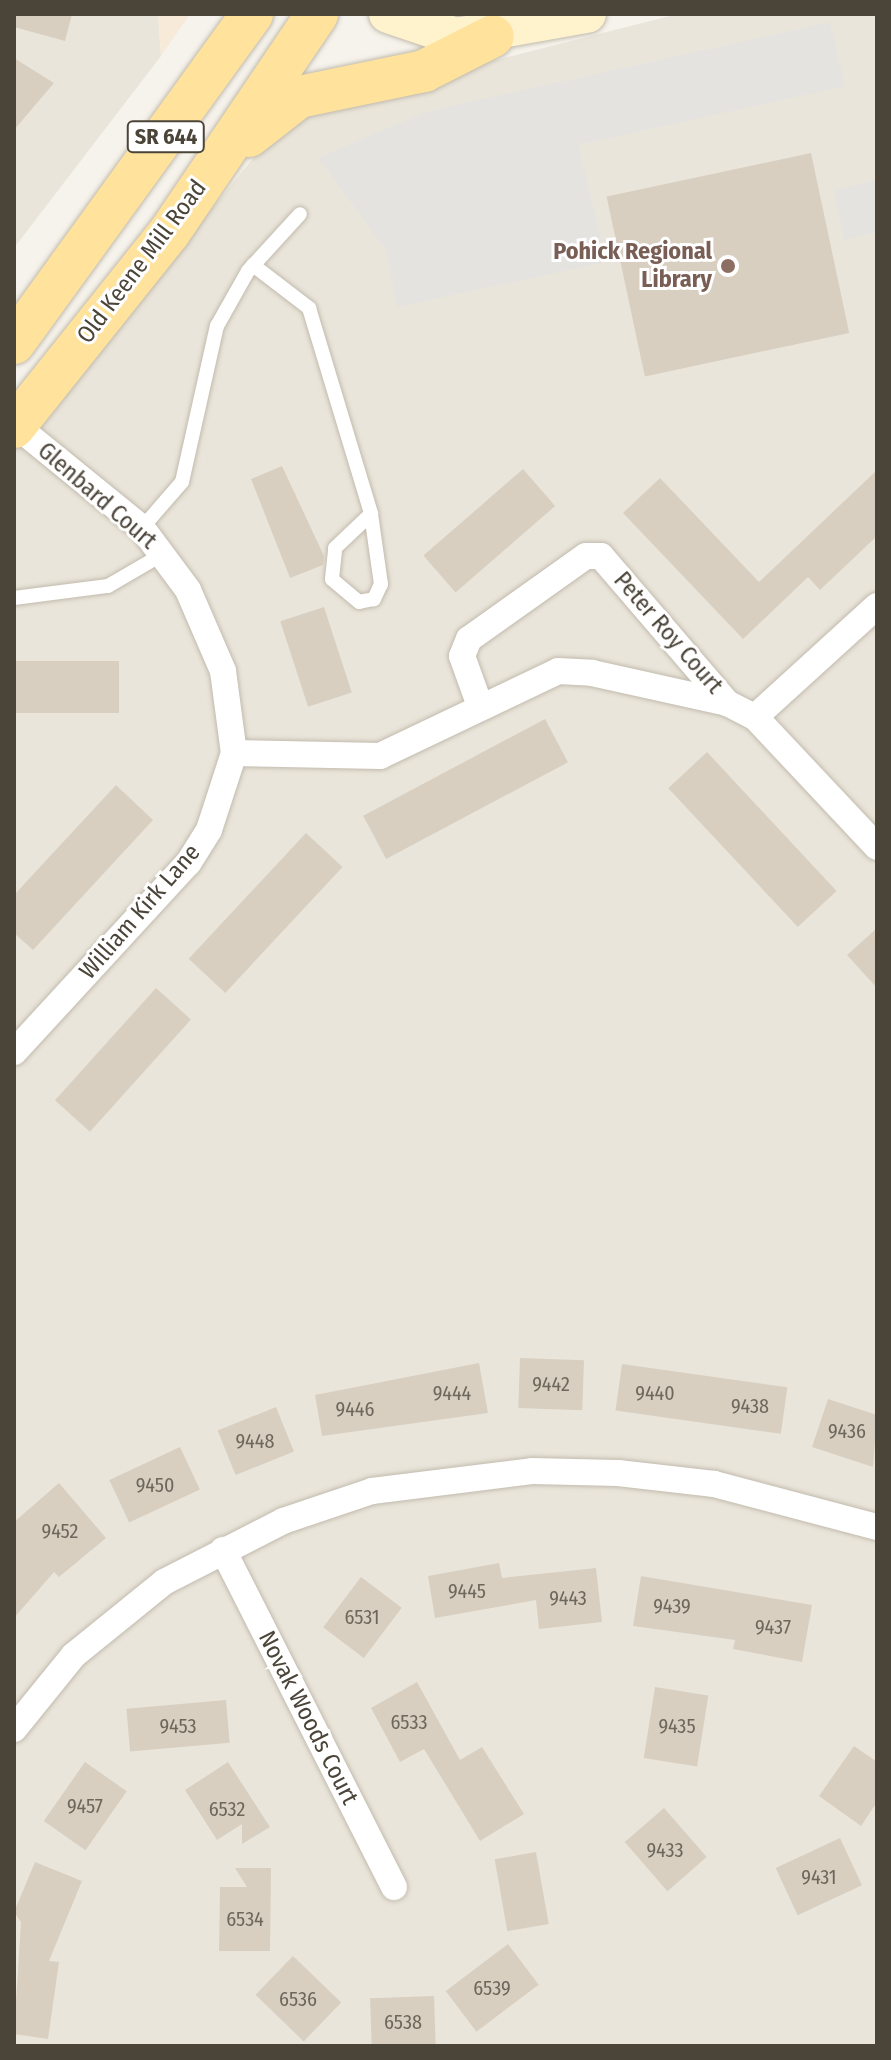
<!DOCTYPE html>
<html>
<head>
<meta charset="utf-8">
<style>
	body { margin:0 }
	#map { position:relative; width:891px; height:2060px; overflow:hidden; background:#f6f3ec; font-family:"Fira Sans Condensed",sans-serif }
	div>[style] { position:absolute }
	.residential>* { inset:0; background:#eae5da }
	.commercial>* { inset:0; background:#f7ead8 }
	.parking>* { inset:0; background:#e5e3e0 }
	.building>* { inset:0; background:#d8cfc1; transform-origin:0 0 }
	.roads { filter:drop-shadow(0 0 2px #c2bbae) drop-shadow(0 0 2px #c2bbae) }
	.service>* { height:14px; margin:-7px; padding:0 7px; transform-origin:7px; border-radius:7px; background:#fff }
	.minor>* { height:26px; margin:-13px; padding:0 13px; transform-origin:13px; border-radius:13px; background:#fff }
	.secondary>* { height:38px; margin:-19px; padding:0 19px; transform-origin:19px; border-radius:19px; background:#fff3cd }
	.primary>* { height:42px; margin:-21px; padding:0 21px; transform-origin:21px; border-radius:21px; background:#ffe39c }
	.dots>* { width:22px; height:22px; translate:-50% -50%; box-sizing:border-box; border:4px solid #fff; border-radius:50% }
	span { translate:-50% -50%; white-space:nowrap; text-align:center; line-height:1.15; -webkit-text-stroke:6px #fff; paint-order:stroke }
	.number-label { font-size:20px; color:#6e675b }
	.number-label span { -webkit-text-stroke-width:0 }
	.shield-label span { padding:2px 6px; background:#fff; border:2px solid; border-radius:6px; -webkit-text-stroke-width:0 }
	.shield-label { font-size:22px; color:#4b4439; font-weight:700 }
	.education-label { font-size:24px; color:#785e54; font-weight:700 }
	.right { translate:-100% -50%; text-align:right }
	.street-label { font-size:24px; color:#4b4439 }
	.frame { position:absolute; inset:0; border:16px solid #4b4439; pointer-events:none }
</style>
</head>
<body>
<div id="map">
	<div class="residential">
		<div style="clip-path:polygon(14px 14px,158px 14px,161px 56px,14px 248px)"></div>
		<div style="clip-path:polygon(678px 14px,877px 14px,877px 2046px,14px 2046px,14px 450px,291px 112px)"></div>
	</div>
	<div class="commercial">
		<div style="clip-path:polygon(158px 14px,190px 14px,161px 56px)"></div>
	</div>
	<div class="parking">
		<div style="clip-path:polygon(830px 22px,845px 86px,578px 145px,607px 262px,397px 307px,386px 250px,318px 158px,425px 112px)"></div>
		<div style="clip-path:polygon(877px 179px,877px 232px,844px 240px,834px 191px)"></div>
	</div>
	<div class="building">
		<div style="clip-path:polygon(14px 14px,72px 14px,65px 41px,14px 27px)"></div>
		<div style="clip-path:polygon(14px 58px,54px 83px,14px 130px)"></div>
		<div style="left:811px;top:153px;width:184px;height:209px;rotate:78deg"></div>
		<div style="clip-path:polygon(282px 466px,324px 556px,323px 565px,290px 578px,251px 479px)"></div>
		<div style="left:523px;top:469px;width:49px;height:132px;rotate:49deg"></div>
		<div style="clip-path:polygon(877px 470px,877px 536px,820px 590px,808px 577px,743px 639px,623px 513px,660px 478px,759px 582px)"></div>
		<div style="left:324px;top:607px;width:90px;height:46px;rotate:72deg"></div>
		<div style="left:119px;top:661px;width:52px;height:105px;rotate:90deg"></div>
		<div style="left:545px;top:719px;width:49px;height:206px;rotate:62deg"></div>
		<div style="left:707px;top:752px;width:190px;height:53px;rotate:47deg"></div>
		<div style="clip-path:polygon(116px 785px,153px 820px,33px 950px,14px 933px,14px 895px)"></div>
		<div style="left:306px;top:833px;width:50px;height:172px;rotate:43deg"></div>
		<div style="clip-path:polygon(877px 928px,877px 988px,847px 955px)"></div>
		<div style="left:156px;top:988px;width:47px;height:151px;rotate:42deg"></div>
		<div style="left:520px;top:1358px;width:64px;height:50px;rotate:2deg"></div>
		<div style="clip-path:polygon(479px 1363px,488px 1413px,322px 1436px,315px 1395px)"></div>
		<div style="left:622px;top:1364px;width:167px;height:47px;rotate:8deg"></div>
		<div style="clip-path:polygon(828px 1399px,877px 1415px,873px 1467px,812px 1447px)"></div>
		<div style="left:276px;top:1407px;width:48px;height:63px;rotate:68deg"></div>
		<div style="left:180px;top:1447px;width:47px;height:78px;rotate:65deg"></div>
		<div style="clip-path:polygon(59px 1483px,106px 1538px,59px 1577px,54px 1572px,14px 1618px,14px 1522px)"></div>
		<div style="clip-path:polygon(499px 1563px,502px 1578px,596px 1568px,602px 1622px,539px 1629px,536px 1600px,435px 1618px,428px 1576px)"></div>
		<div style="clip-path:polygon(641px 1576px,812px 1605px,802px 1662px,733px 1649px,735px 1640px,633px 1626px)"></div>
		<div style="left:361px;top:1577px;width:51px;height:63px;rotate:37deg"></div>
		<div style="clip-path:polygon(417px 1682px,460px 1760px,482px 1747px,524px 1814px,480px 1841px,424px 1749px,400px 1762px,371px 1708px)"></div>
		<div style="left:655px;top:1687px;width:54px;height:72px;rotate:9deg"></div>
		<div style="left:226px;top:1700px;width:43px;height:100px;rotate:85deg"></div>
		<div style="clip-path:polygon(854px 1746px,877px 1762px,877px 1802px,861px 1826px,819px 1796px)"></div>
		<div style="left:85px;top:1762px;width:51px;height:72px;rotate:35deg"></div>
		<div style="clip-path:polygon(228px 1762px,270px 1827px,242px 1844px,242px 1824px,217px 1840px,185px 1790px)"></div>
		<div style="left:664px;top:1808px;width:65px;height:52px;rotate:49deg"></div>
		<div style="left:840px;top:1838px;width:52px;height:71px;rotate:65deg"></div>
		<div style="left:536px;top:1852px;width:73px;height:42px;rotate:80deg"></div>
		<div style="clip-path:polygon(35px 1862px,82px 1881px,49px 1961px,59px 1962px,48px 2039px,14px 2034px,21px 1922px,14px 1912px)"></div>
		<div style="clip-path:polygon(235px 1868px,271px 1868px,270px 1951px,219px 1951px,220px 1887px,247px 1887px)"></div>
		<div style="left:508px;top:1944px;width:51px;height:78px;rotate:53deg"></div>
		<div style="left:293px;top:1956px;width:67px;height:54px;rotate:44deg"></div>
		<div style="left:434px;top:1996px;width:50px;height:64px;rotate:88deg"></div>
	</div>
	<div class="roads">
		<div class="service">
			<div style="left:253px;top:265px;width:71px;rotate:37.5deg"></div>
			<div style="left:309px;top:308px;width:215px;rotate:73.2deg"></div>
			<div style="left:371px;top:514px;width:71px;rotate:81.9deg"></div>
			<div style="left:381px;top:584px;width:17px;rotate:115deg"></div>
			<div style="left:374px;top:599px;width:15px;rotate:169deg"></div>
			<div style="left:359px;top:602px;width:35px;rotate:-140deg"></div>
			<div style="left:332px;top:579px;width:31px;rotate:-84deg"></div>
			<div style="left:335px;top:548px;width:50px;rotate:-43.4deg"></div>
			<div style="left:142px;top:528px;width:61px;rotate:-49deg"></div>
			<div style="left:182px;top:482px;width:160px;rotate:-77.4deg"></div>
			<div style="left:217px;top:326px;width:63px;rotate:-60.6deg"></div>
			<div style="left:248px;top:271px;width:77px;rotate:-47.6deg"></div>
			<div style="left:14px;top:598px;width:95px;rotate:-7.3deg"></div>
			<div style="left:108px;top:586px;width:64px;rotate:-30.2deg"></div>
		</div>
		<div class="minor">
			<div style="left:14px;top:424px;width:165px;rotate:39.1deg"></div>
			<div style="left:142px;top:528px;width:77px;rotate:53.4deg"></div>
			<div style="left:188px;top:590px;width:88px;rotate:66.6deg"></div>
			<div style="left:223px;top:671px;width:83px;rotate:82.4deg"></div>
			<div style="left:234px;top:753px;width:81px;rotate:108deg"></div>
			<div style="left:209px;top:830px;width:39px;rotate:122deg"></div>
			<div style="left:188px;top:863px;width:257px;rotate:132.6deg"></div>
			<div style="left:480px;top:706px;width:53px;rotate:-109.8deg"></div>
			<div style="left:462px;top:656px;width:18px;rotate:-68deg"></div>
			<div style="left:469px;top:639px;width:143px;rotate:-35.4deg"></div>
			<div style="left:586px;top:556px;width:15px"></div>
			<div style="left:601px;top:556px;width:194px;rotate:49.4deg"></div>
			<div style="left:755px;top:717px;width:165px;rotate:-42.3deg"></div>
			<div style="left:234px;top:753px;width:146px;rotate:1.2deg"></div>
			<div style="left:380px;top:756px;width:197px;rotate:-25.5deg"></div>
			<div style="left:558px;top:671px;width:34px;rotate:3deg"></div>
			<div style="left:592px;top:673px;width:138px;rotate:12.5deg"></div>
			<div style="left:727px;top:703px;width:31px;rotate:27deg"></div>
			<div style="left:755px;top:717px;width:178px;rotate:46.8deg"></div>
			<div style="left:223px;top:1550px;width:378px;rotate:63.1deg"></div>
			<div style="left:14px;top:1729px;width:95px;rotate:-51deg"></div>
			<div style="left:74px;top:1655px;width:116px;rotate:-39deg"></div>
			<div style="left:164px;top:1582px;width:134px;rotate:-27.1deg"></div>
			<div style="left:283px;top:1521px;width:94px;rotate:-18.6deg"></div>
			<div style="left:372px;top:1491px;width:161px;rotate:-7.1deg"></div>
			<div style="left:532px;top:1471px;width:86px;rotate:1.3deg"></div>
			<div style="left:618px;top:1473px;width:97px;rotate:6.5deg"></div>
			<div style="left:714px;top:1484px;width:169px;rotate:14.8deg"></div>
		</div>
		<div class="secondary">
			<div style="left:388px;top:14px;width:72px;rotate:18.7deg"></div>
			<div style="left:456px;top:37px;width:133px;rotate:-10deg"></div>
		</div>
		<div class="primary">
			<div style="left:249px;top:136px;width:63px;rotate:-38deg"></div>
			<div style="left:299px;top:97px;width:128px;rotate:-11.7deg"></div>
			<div style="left:424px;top:71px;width:77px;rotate:-26.9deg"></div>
			<div style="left:14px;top:343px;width:406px;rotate:-54.1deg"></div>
			<div style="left:14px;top:427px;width:248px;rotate:-51.4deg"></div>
			<div style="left:169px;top:233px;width:264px;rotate:-55.9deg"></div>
		</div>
	</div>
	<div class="dots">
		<div style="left:728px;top:266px;background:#8d6e63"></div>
	</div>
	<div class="number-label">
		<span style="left:551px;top:1384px">9442</span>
		<span style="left:452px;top:1393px">9444</span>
		<span style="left:655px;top:1393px">9440</span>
		<span style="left:750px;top:1406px">9438</span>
		<span style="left:355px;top:1409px">9446</span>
		<span style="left:847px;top:1431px">9436</span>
		<span style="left:255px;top:1441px">9448</span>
		<span style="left:155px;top:1485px">9450</span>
		<span style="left:60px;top:1531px">9452</span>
		<span style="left:467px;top:1591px">9445</span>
		<span style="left:568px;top:1598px">9443</span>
		<span style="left:672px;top:1606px">9439</span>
		<span style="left:362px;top:1617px">6531</span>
		<span style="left:773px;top:1627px">9437</span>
		<span style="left:409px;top:1722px">6533</span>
		<span style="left:178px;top:1726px">9453</span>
		<span style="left:677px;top:1726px">9435</span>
		<span style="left:85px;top:1806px">9457</span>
		<span style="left:227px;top:1809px">6532</span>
		<span style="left:665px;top:1850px">9433</span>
		<span style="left:819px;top:1877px">9431</span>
		<span style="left:245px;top:1919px">6534</span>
		<span style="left:492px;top:1988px">6539</span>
		<span style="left:298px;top:1999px">6536</span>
		<span style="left:403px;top:2022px">6538</span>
	</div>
	<div class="shield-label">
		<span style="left:166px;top:137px">SR 644</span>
	</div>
	<div class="education-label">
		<span class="right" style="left:712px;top:266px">Pohick Regional<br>Library</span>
	</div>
	<div class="street-label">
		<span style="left:142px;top:262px;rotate:-53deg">Old Keene Mill Road</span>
		<span style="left:97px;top:496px;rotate:41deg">Glenbard Court</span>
		<span style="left:668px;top:633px;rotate:49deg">Peter Roy Court</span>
		<span style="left:140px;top:912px;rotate:-49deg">William Kirk Lane</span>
		<span style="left:308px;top:1718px;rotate:63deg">Novak Woods Court</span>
	</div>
	<div class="frame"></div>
</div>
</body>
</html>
